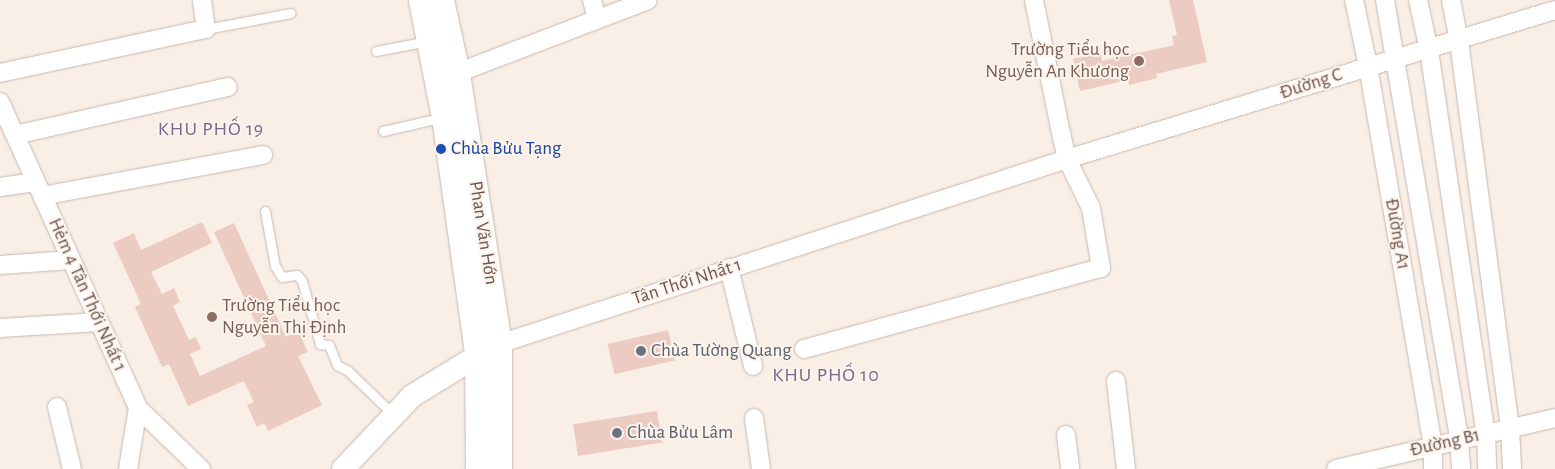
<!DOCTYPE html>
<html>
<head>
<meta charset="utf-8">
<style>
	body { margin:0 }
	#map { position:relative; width:1555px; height:469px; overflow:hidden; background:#f9efe6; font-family:"Alegreya Sans",sans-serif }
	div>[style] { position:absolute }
	.building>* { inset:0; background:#ebcbc2; transform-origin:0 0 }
	.roads { filter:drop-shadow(0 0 1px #c9b6ae) drop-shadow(0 0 1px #c9b6ae) }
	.service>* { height:9px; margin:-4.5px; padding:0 4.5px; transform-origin:4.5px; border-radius:4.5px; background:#fff }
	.minor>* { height:18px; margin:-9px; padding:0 9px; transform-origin:9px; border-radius:9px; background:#fff }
	.tertiary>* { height:22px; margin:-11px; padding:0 11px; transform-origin:11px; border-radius:11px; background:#fff }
	.secondary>* { height:25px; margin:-12.5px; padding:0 12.5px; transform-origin:12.5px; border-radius:12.5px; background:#fff }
	.dots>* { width:14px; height:14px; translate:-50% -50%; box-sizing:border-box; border:2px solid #fcf3ec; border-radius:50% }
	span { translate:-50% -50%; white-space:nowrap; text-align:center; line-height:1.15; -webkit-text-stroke:4px #fcf3ec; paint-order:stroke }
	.education-label { font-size:19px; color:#785e54 }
	.right { translate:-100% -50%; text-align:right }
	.left { translate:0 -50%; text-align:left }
	.street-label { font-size:19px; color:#6f554f }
	.transit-label { font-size:19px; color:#164399 }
	.worship-label { font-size:19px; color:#5b616d }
	.neighbourhood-label { font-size:20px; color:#79668c; letter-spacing:1px }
</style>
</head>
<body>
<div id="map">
	<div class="building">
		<div style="clip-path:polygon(1169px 0,1193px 0,1207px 62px,1156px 74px,1157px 78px,1129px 85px,1128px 80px,1080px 91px,1073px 59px,1100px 53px,1102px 61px,1174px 45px,1172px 36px,1177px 35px)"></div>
		<div style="clip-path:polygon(202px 222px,212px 243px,151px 272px,162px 294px,174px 288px,180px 302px,173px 306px,189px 340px,196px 337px,201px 349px,190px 354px,200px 376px,266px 346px,214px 232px,234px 223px,286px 337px,298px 331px,308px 352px,298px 356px,322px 405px,268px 431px,264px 423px,257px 427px,247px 405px,254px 402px,244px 381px,188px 406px,169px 364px,162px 367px,135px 307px,141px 304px,113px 243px,134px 233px,141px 250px)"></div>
		<div style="left:668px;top:330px;width:31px;height:62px;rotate:77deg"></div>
		<div style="left:657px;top:411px;width:32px;height:85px;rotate:81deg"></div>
	</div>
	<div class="roads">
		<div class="service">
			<div style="left:206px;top:29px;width:86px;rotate:-10.7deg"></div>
			<div style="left:376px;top:51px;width:53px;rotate:-10.9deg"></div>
			<div style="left:383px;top:131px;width:63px;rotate:-12.9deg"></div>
			<div style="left:265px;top:211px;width:56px;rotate:79.7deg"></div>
			<div style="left:275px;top:266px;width:13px;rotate:58deg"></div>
			<div style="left:282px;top:277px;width:15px;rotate:-8deg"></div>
			<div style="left:297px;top:275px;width:8px;rotate:50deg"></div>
			<div style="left:302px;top:281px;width:66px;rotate:74.1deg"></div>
			<div style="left:320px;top:344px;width:9px;rotate:6deg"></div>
			<div style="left:329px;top:345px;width:22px;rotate:68deg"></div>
			<div style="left:337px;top:365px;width:11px;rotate:27deg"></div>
			<div style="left:347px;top:370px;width:65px;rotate:43.8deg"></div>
		</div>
		<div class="minor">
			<div style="left:592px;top:0;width:20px;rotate:75deg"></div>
			<div style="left:1354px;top:0;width:67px;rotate:78deg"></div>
			<div style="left:1368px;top:66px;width:386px;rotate:80.3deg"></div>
			<div style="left:1433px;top:446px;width:23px;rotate:90deg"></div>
			<div style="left:1385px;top:0;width:445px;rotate:80.4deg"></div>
			<div style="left:1459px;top:439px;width:30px;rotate:86deg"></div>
			<div style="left:1418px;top:0;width:51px;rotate:77.6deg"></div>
			<div style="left:1429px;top:50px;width:388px;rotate:81.6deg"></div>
			<div style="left:1486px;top:434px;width:35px;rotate:88deg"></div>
			<div style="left:1451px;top:0;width:42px;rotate:79deg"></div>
			<div style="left:1459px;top:41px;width:390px;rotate:82.5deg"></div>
			<div style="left:1510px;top:428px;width:41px;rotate:87.2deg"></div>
			<div style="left:0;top:73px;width:211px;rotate:-12.1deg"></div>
			<div style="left:206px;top:29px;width:29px;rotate:-98deg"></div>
			<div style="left:457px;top:73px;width:204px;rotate:-20.9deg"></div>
			<div style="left:0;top:102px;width:336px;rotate:65.7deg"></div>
			<div style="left:138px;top:408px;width:88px;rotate:44.1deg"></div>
			<div style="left:15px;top:135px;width:218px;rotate:-12.7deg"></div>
			<div style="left:0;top:187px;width:36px;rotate:-8deg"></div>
			<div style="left:42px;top:196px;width:225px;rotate:-10.5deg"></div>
			<div style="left:0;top:265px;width:71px;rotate:-4deg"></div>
			<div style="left:729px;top:268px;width:101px;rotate:76.2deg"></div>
			<div style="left:0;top:328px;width:99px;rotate:-3.5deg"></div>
			<div style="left:499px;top:344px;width:597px;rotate:-18.04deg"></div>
			<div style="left:1067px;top:159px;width:510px;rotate:-16.98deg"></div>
			<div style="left:804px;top:349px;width:308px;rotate:-15.3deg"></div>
			<div style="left:1101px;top:268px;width:61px;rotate:-99.5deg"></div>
			<div style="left:1091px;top:208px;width:55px;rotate:-116.1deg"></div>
			<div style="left:1067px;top:159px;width:22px;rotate:-103deg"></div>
			<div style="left:1062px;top:138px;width:141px;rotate:-101.5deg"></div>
			<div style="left:1116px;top:381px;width:89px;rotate:83.5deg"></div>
			<div style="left:57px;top:407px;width:64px;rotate:76.4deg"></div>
			<div style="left:754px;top:418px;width:51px;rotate:82.2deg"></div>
			<div style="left:1066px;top:435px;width:34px;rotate:83deg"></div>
			<div style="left:128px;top:469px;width:62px;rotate:-80.7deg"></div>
			<div style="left:1336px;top:469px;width:225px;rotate:-13.1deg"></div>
		</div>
		<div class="tertiary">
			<div style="left:343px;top:469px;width:100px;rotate:-46.6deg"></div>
			<div style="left:412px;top:396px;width:94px;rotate:-31.5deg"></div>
		</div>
		<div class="secondary">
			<div style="left:421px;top:0;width:119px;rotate:78.9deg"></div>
			<div style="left:444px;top:117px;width:238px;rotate:82deg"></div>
			<div style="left:477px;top:353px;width:116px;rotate:89.5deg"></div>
			<div style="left:441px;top:0;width:75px;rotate:77.6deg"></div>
			<div style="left:457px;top:73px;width:274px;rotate:81.2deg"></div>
			<div style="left:499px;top:344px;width:125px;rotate:90deg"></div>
		</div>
	</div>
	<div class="dots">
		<div style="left:1139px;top:61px;background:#8d6e63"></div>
		<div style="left:441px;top:149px;background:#1a4fb4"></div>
		<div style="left:212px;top:317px;background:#8d6e63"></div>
		<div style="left:641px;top:351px;background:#6b7280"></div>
		<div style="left:617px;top:433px;background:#6b7280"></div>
	</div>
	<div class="education-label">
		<span class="right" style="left:1129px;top:61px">Trường Tiểu học<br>Nguyễn An Khương</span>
		<span class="left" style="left:222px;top:317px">Trường Tiểu học<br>Nguyễn Thị Định</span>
	</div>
	<div class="street-label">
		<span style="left:1311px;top:84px;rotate:-18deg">Đường C</span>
		<span style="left:483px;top:233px;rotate:81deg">Phan Văn Hớn</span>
		<span style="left:1397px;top:234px;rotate:80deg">Đường A1</span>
		<span style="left:687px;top:282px;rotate:-18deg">Tân Thới Nhất 1</span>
		<span style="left:87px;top:295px;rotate:66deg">Hẻm 4 Tân Thới Nhất 1</span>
		<span style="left:1445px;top:443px;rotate:-13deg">Đường B1</span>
	</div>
	<div class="transit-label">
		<span class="left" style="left:451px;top:149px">Chùa Bửu Tạng</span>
	</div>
	<div class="worship-label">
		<span class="left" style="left:651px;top:351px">Chùa Tường Quang</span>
		<span class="left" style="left:627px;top:433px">Chùa Bửu Lâm</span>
	</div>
	<div class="neighbourhood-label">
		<span style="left:211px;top:129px">KHU PHỐ 19</span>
		<span style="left:826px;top:375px">KHU PHỐ 10</span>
	</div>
</div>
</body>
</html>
